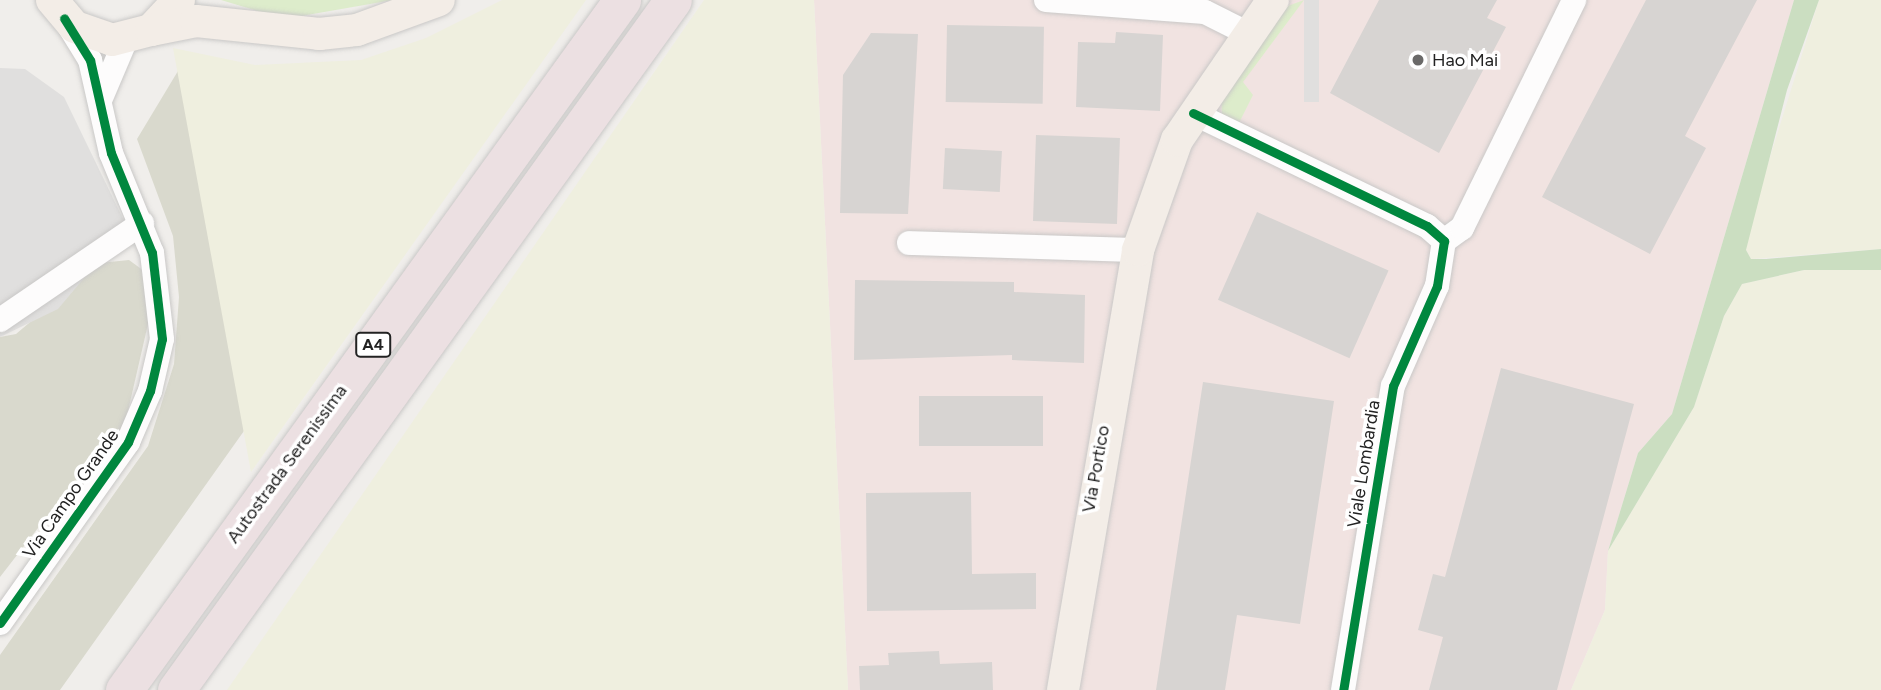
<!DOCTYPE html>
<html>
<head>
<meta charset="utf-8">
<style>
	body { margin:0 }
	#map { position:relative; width:1881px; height:690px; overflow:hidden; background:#f0eeeb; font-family:Figtree,sans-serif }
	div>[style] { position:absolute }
	.commercial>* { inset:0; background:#f1e3e1 }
	.construction>* { inset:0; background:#d9d9cd }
	.farmland>* { inset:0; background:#efefdf }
	.grass>* { inset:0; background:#ddeccb }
	.forest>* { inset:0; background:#cbdec1 }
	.parking>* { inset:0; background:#e0dfde; transform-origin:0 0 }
	.building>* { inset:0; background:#d7d4d2; transform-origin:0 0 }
	.roads { filter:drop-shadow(0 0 2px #c9c8c7) drop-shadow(0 0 2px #c9c8c7) }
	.minor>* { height:24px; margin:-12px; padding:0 12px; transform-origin:12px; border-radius:12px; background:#fdfcfc }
	.major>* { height:32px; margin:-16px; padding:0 16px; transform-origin:16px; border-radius:16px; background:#f3ede7 }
	.highway>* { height:37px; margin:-18.5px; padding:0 18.5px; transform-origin:18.5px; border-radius:18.5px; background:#ece0e2 }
	.cycleway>* { height:9px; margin:-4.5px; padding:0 4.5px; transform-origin:4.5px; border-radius:4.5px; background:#00873e }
	.dots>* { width:19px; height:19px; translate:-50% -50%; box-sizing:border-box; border:4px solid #fff; border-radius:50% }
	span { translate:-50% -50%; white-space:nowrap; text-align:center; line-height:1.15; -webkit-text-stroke:7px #fff; paint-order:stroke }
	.shield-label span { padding:2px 5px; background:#fff; border:2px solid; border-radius:5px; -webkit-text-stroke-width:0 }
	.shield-label { font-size:16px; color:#222; font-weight:700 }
	.poi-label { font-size:18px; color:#222 }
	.left { translate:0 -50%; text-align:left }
	.street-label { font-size:18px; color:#222 }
</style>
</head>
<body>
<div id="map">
	<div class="commercial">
		<div style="clip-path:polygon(814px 0,1794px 0,1672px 414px,1638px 453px,1608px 551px,1605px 610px,1571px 690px,848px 690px)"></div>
	</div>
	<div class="construction">
		<div style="clip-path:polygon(184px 61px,337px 300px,60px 690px,0 690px,0 655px,148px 446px,174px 364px,179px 297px,173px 236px,137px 139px)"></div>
		<div style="clip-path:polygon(129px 260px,144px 271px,151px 311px,125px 424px,79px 492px,45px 519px,0 577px,0 337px,16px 334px,100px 263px)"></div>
	</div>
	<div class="farmland">
		<div style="clip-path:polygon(502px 0,586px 0,251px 472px,173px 48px,255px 65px,361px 60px,426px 38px)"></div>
		<div style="clip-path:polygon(704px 0,814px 0,848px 690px,227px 690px)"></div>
		<div style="clip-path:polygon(1819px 0,1881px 0,1881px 249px,1751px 259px,1746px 250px,1752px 215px)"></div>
		<div style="clip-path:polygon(1804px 270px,1881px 270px,1881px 690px,1571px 690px,1605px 610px,1608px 551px,1694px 407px,1724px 316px,1742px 284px)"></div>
	</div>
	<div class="grass">
		<div style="clip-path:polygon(221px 0,393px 0,284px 19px)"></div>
		<div style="clip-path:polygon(1304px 0,1243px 82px,1253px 95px,1239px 123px,1232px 120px,1222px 114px,1221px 96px,1285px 7px)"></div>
	</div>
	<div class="forest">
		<div style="clip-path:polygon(1794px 0,1819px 0,1787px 90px,1746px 250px,1751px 259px,1766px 259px,1881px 249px,1881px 270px,1804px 270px,1742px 284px,1724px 316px,1694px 407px,1608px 551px,1638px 453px,1672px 414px)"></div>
	</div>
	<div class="parking">
		<div style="left:1304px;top:0;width:15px;height:102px"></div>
		<div style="clip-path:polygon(0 68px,25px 69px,64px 97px,127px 227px,58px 309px,0 337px)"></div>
	</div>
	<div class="building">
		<div style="clip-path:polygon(1379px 0,1497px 0,1487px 18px,1506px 27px,1439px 153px,1330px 93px)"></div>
		<div style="clip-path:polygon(1646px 0,1757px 0,1685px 136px,1706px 148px,1650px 254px,1542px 197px)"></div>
		<div style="left:947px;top:25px;width:97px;height:77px;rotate:1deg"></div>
		<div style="clip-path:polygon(1116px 32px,1163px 35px,1160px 111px,1076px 107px,1078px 42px,1115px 43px)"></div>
		<div style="clip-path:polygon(871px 33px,918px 34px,908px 214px,840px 213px,843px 75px)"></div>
		<div style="left:1036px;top:135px;width:84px;height:86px;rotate:2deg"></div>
		<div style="left:945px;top:148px;width:57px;height:41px;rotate:3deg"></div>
		<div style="left:1257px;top:212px;width:144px;height:96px;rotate:24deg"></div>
		<div style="clip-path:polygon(855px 280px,1014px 282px,1014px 292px,1085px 295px,1084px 363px,1012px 360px,1012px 355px,854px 360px)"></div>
		<div style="clip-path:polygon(1501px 368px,1634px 404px,1557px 690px,1429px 690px,1443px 637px,1418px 630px,1433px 574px,1445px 577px)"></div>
		<div style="clip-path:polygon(1203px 382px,1334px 401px,1300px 624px,1237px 615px,1225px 690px,1156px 690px)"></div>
		<div style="left:919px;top:396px;width:124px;height:50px"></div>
		<div style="clip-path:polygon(971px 492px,972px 574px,1036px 573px,1036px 609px,867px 611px,866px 493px)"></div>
		<div style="clip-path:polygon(939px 651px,940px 664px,992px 662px,993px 690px,860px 690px,859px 666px,889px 665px,888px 653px)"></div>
	</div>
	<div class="roads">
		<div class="minor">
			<div style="left:1046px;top:0;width:159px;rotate:4.3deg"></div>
			<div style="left:1205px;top:12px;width:49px;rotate:26.6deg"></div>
			<div style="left:101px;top:98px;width:64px;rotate:-67deg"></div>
			<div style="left:1193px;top:113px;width:260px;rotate:25.8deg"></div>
			<div style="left:1427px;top:226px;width:23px;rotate:41deg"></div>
			<div style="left:909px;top:243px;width:229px;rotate:1.8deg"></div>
			<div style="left:0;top:320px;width:172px;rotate:-34.3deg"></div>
			<div style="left:0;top:623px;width:222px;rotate:-54.7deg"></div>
			<div style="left:128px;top:442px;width:56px;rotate:-66.7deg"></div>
			<div style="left:150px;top:391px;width:53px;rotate:-77deg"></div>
			<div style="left:162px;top:339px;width:87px;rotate:-96.6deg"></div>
			<div style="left:152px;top:253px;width:108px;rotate:-112.3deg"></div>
			<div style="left:111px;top:153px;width:95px;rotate:-102.7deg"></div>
			<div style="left:90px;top:60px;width:46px;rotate:-121.6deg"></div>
			<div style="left:1343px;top:690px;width:308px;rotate:-80.7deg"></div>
			<div style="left:1393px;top:386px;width:109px;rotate:-66.3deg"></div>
			<div style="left:1437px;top:286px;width:46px;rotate:-81.2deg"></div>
			<div style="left:1444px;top:241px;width:22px;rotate:-36deg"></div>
			<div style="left:1462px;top:228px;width:254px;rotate:-63.8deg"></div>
		</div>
		<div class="major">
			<div style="left:52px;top:0;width:35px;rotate:50deg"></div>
			<div style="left:75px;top:27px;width:39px;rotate:19deg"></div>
			<div style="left:112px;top:40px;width:40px;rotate:-14.4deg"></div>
			<div style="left:151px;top:30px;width:41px;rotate:-47deg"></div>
			<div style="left:151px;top:30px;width:46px;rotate:-11.3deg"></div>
			<div style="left:196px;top:21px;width:124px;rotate:6deg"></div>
			<div style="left:319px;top:34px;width:38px;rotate:-6deg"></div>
			<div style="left:357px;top:30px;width:87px;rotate:-20.1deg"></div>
			<div style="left:1063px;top:690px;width:446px;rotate:-80.3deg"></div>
			<div style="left:1138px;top:250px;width:117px;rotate:-70.5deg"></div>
			<div style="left:1177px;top:140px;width:170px;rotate:-55.6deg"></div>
		</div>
		<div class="highway">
			<div style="left:124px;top:690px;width:851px;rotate:-54.18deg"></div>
			<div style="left:176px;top:690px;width:850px;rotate:-54.24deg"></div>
		</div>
	</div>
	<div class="cycleway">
		<div style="left:1193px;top:113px;width:260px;rotate:25.8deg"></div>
		<div style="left:1427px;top:226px;width:23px;rotate:41deg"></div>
		<div style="left:1444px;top:241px;width:46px;rotate:98.8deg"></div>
		<div style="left:1437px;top:286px;width:109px;rotate:113.7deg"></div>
		<div style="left:1393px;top:386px;width:308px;rotate:99.3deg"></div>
		<div style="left:0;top:623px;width:222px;rotate:-54.7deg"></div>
		<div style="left:128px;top:442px;width:56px;rotate:-66.7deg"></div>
		<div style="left:150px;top:391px;width:53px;rotate:-77deg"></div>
		<div style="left:162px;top:339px;width:87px;rotate:-96.6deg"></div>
		<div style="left:152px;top:253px;width:108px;rotate:-112.3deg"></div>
		<div style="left:111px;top:153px;width:95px;rotate:-102.7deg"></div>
		<div style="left:90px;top:60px;width:49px;rotate:-121.8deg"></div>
	</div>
	<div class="dots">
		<div style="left:1418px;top:60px;background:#6a6968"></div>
	</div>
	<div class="shield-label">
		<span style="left:373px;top:345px">A4</span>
	</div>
	<div class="poi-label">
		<span class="left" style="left:1432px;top:60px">Hao Mai</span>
	</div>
	<div class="street-label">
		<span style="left:287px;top:464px;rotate:-54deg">Autostrada Serenissima</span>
		<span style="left:1364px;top:464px;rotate:-81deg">Viale Lombardia</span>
		<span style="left:1096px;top:469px;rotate:-80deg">Via Portico</span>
		<span style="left:71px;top:494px;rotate:-55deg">Via Campo Grande</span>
	</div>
</div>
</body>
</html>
